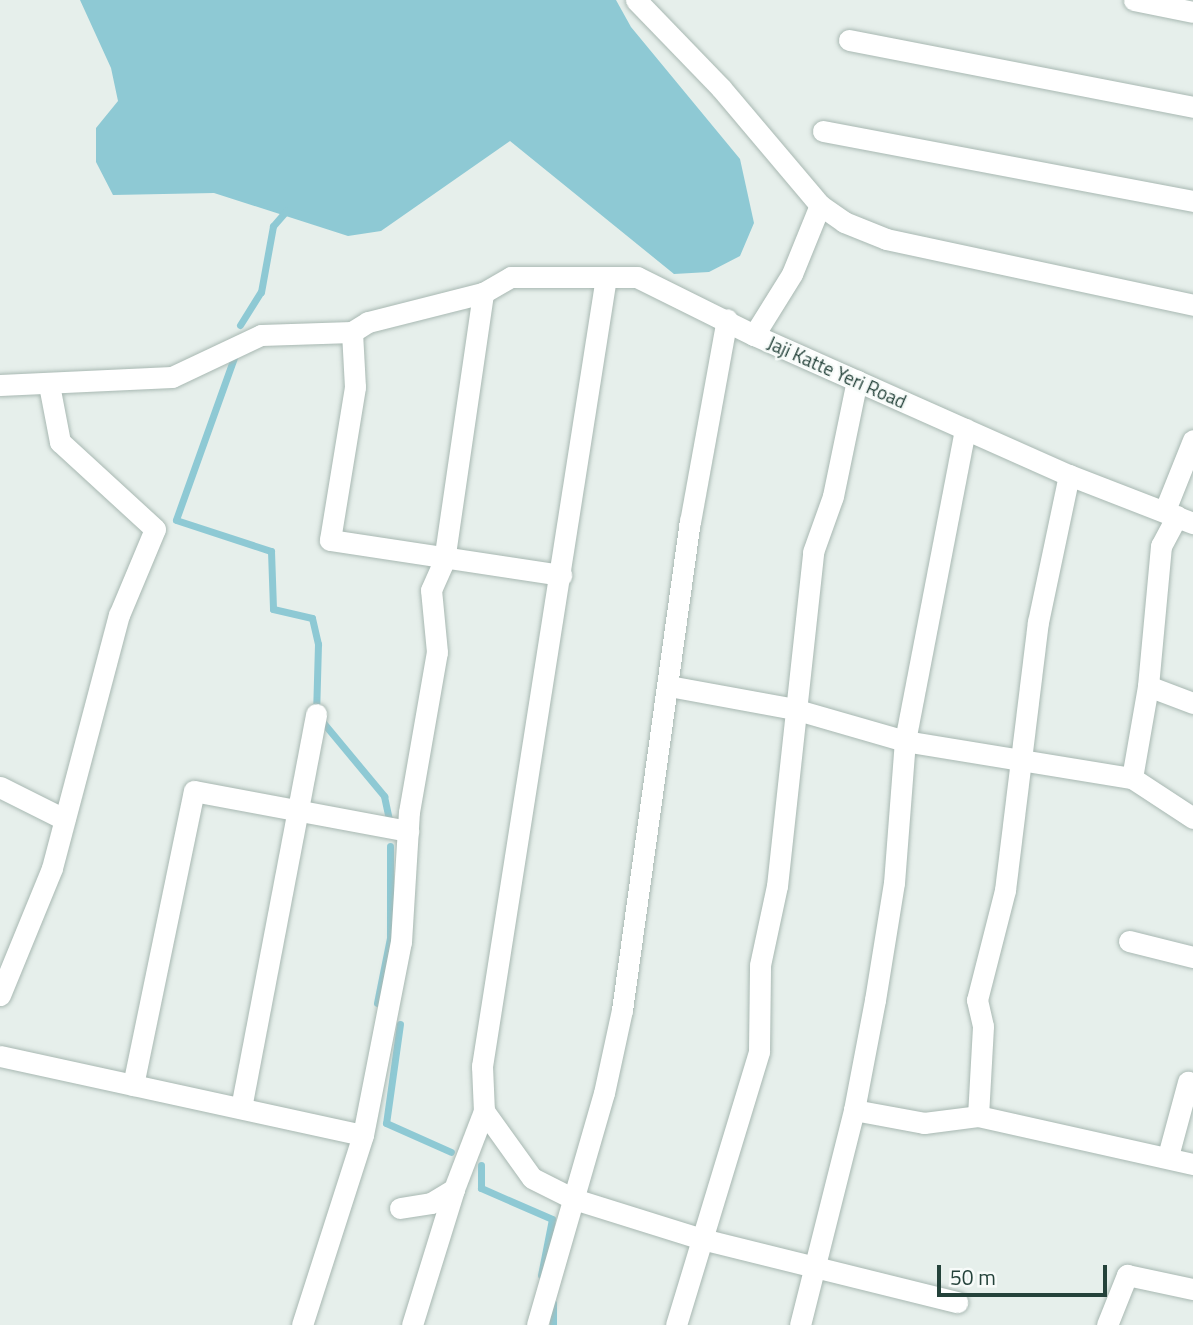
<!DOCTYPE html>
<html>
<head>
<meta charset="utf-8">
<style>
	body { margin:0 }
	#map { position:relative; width:1193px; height:1325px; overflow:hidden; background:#e6efeb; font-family:"Titillium Web",sans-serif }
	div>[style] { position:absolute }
	.water>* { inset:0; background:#8ec9d4 }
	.stream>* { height:7px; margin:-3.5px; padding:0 3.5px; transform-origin:3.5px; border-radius:3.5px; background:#8ec9d4 }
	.roads { filter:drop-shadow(0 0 2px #a8b8b2) drop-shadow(0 0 2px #a8b8b2) }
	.minor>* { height:21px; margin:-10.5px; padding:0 10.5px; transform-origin:10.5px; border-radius:10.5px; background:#fff }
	span { translate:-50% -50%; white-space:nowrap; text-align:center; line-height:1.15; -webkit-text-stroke:5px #f7fbf9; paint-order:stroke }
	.street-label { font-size:19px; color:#24423a }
	.scale { position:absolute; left:937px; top:1265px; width:170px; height:32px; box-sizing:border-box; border:4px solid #24423a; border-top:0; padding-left:9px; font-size:21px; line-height:24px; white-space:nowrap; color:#24423a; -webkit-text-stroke:5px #f7fbf9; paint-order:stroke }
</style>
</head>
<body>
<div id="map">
	<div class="water">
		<div style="clip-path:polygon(80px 0,616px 0,631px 27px,740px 159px,754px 223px,740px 256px,709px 272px,674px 274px,510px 141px,381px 231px,348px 236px,214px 193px,113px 195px,96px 162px,96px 128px,118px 101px,111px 68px)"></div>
	</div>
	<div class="stream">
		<div style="left:240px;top:325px;width:39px;rotate:-58deg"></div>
		<div style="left:261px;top:292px;width:67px;rotate:-79.7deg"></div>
		<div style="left:273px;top:226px;width:20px;rotate:-49deg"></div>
		<div style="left:236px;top:352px;width:178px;rotate:109.7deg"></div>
		<div style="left:176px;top:520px;width:100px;rotate:18.1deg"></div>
		<div style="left:271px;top:551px;width:58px;rotate:88deg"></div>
		<div style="left:273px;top:609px;width:40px;rotate:13deg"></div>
		<div style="left:312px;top:618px;width:27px;rotate:77deg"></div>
		<div style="left:318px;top:644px;width:70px;rotate:91.6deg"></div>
		<div style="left:316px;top:714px;width:107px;rotate:50.3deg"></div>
		<div style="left:384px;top:796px;width:29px;rotate:78deg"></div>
		<div style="left:377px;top:1003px;width:66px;rotate:-78.7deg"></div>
		<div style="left:390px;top:938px;width:92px;rotate:-90deg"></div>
		<div style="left:400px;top:1024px;width:100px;rotate:98deg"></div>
		<div style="left:386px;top:1123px;width:71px;rotate:24deg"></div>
		<div style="left:481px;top:1165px;width:23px;rotate:90deg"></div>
		<div style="left:481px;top:1188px;width:77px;rotate:23.6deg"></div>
		<div style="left:552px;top:1219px;width:57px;rotate:101.1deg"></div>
		<div style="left:553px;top:1303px;width:22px;rotate:90deg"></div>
	</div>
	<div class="roads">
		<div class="minor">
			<div style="left:636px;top:0;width:122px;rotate:46deg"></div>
			<div style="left:721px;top:88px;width:153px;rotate:49.8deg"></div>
			<div style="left:820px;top:205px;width:74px;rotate:112.1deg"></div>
			<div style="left:792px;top:274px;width:72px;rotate:121.9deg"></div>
			<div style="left:754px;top:335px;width:345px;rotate:24deg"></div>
			<div style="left:1069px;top:475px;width:133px;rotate:21.2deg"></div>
			<div style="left:1134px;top:0;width:60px;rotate:11.5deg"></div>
			<div style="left:849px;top:40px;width:350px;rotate:11deg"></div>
			<div style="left:823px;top:131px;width:377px;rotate:10.7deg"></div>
			<div style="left:820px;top:205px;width:29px;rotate:35deg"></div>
			<div style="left:844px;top:222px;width:45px;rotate:22deg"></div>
			<div style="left:886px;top:239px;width:314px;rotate:12.1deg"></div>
			<div style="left:606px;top:277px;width:799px;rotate:98.93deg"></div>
			<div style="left:482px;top:1066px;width:45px;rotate:87.5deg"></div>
			<div style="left:484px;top:1111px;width:82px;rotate:54.4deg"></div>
			<div style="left:532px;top:1178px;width:47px;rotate:26.6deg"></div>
			<div style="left:574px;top:1199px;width:134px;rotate:17.4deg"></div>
			<div style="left:702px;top:1239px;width:263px;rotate:13.9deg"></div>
			<div style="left:352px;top:332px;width:55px;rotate:86.9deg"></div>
			<div style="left:355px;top:387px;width:155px;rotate:99.3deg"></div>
			<div style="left:330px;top:540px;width:234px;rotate:8.6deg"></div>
			<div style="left:0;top:385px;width:172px;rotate:-2.7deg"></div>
			<div style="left:172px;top:377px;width:98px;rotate:-25.3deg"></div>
			<div style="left:261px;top:335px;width:91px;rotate:-1.9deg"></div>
			<div style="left:352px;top:332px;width:19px;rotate:-32deg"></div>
			<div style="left:368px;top:322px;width:119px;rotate:-14.2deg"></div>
			<div style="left:1165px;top:510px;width:75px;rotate:-68.2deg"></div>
			<div style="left:669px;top:686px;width:127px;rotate:10.4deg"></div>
			<div style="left:794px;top:709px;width:116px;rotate:16.1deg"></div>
			<div style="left:905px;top:741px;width:230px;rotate:9.3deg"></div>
			<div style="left:1132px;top:778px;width:73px;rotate:33.3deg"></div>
			<div style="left:1148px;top:686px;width:48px;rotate:20.7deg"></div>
			<div style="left:1132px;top:778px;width:93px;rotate:-80.1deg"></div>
			<div style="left:1148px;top:686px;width:141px;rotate:-84.7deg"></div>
			<div style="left:1161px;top:546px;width:34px;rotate:-62deg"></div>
			<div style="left:0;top:787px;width:72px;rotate:26.6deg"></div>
			<div style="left:1129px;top:941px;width:66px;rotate:14deg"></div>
			<div style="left:0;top:995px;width:137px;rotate:-67.7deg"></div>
			<div style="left:52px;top:868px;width:262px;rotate:-75.2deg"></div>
			<div style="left:119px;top:615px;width:93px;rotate:-67.3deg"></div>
			<div style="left:155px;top:529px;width:129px;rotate:-137.5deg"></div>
			<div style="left:60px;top:442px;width:58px;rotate:-100.9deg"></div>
			<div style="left:0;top:1056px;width:371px;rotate:12.3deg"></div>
			<div style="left:133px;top:1085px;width:300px;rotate:-78.3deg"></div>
			<div style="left:194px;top:791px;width:218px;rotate:10.6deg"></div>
			<div style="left:241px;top:1108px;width:401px;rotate:-79.2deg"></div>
			<div style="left:854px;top:1110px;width:71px;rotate:10.5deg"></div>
			<div style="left:924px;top:1123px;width:54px;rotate:-7.4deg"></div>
			<div style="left:978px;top:1116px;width:220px;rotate:12.6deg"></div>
			<div style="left:978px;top:1116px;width:90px;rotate:-86.8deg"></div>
			<div style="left:983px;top:1026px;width:27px;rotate:-103deg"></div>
			<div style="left:977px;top:1000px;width:114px;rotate:-75.7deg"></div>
			<div style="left:1005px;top:890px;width:270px;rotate:-83deg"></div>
			<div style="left:1038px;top:622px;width:150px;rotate:-78.1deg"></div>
			<div style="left:1168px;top:1156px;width:77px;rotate:-74.9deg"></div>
			<div style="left:400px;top:1208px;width:31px;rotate:-9deg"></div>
			<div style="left:431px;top:1203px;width:27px;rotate:-31deg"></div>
			<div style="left:454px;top:1189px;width:84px;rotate:-69deg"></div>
			<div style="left:302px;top:1325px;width:200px;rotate:-72.2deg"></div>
			<div style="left:363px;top:1135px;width:197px;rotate:-78.9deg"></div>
			<div style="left:401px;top:942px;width:130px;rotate:-86.5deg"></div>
			<div style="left:409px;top:812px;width:162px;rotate:-80.1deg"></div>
			<div style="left:437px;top:652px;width:62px;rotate:-95.5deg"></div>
			<div style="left:431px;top:590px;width:32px;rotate:-66deg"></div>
			<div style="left:444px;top:561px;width:271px;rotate:-81.7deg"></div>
			<div style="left:483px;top:293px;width:32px;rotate:-30deg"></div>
			<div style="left:511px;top:277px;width:126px"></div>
			<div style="left:637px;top:277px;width:131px;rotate:26.4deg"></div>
			<div style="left:412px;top:1325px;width:142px;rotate:-72.8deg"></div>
			<div style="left:537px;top:1325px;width:241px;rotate:-73.9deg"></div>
			<div style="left:604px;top:1093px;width:85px;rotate:-77.8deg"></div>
			<div style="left:622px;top:1010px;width:493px;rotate:-82.1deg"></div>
			<div style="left:690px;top:522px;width:206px;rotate:-79.7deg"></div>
			<div style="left:676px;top:1325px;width:286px;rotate:-73.1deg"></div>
			<div style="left:759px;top:1051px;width:86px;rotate:-89.3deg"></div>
			<div style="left:760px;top:965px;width:81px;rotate:-77.9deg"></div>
			<div style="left:777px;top:886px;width:336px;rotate:-83.8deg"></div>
			<div style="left:813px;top:552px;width:59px;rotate:-70.3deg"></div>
			<div style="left:833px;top:496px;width:118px;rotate:-78.3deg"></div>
			<div style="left:800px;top:1325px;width:222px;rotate:-75.9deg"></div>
			<div style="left:854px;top:1110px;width:112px;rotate:-79.2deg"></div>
			<div style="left:875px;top:1000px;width:119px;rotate:-80.8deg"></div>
			<div style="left:894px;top:883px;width:142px;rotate:-85.6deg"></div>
			<div style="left:905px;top:741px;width:318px;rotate:-79.1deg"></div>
			<div style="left:1107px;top:1325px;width:54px;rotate:-68.2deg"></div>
			<div style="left:1127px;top:1275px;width:67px;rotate:12deg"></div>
		</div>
	</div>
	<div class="street-label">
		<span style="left:837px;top:372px;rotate:24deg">Jaji Katte Yeri Road</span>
	</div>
	<div class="scale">50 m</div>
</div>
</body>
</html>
